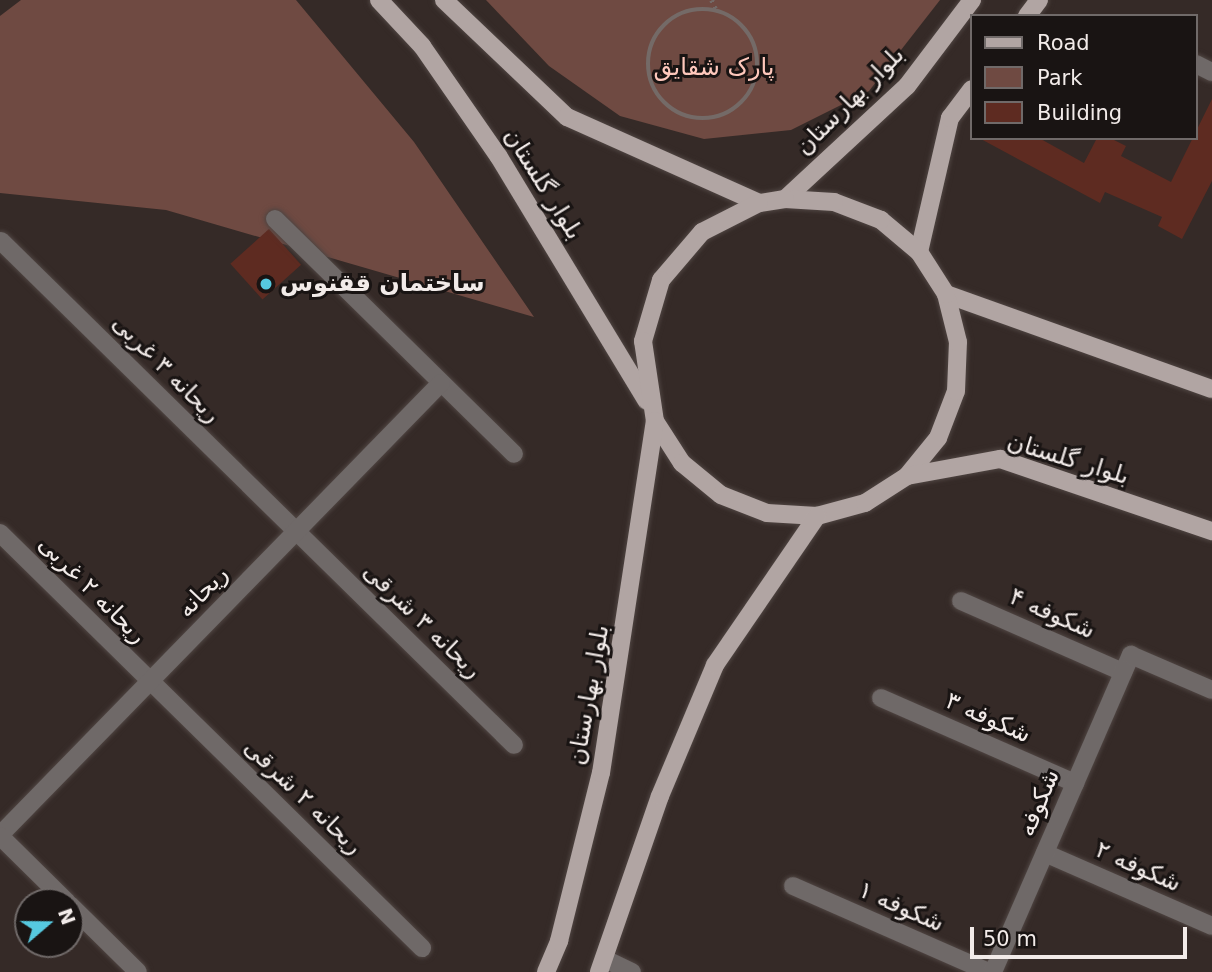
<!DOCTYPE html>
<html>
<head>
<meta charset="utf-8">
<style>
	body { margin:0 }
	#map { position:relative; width:1212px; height:972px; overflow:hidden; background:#352a27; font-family:"DejaVu Sans","Noto Naskh Arabic",sans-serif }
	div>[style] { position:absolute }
	.green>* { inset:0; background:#6f4a42 }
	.building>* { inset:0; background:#5e2b21; transform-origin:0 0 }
	.path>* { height:4.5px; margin-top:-2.25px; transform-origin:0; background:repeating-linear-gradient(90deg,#746a67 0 2px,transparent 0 7px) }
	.path>.ring { margin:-2.25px; padding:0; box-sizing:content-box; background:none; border:4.5px solid #746a67; border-radius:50% }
	.roads { filter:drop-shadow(0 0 2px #4f4542) drop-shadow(0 0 2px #4f4542) }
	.minor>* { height:18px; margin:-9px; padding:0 9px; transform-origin:9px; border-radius:9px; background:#6f6968 }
	.major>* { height:18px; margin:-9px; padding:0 9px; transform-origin:9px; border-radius:9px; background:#b1a5a3 }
	.dots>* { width:19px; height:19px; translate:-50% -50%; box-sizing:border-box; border:4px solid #191413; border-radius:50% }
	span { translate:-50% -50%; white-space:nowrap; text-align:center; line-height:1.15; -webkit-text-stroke:6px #191413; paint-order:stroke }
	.park-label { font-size:24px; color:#ffc8bc }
	.street-label { font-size:24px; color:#f2ebe9 }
	.poi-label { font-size:24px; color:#f2ebe9; font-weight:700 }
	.left { translate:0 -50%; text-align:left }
	.legend { position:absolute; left:970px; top:14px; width:228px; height:126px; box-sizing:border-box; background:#191413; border:2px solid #706a69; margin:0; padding:9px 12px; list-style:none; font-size:21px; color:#f2ebe9 }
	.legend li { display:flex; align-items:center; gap:14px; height:35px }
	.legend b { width:35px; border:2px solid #706a69 }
	.north { position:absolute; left:14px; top:888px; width:70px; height:70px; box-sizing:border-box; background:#191413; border:2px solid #706a69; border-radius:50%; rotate:70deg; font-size:19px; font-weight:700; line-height:28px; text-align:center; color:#f2ebe9 }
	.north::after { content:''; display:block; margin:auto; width:24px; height:32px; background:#56c9e0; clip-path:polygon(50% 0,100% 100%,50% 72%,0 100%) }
	.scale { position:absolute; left:970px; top:927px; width:217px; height:32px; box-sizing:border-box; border:4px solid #f2ebe9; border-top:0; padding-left:9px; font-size:21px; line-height:24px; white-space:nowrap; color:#f2ebe9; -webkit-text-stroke:5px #191413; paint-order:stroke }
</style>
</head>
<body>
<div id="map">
	<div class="green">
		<div style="clip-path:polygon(21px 0,296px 0,414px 142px,534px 317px,166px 210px,0 193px,0 16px)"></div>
		<div style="clip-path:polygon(486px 0,940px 0,869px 91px,791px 130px,704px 139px,620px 116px,549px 66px)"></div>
	</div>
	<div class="building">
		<div style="clip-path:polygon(1212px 99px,1212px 181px,1182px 239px,1158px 226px,1162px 217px,1105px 192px,1100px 203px,979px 138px,1039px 138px,1084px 163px,1097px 138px,1110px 138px,1126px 146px,1121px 156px,1171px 182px)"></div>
		<div style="left:269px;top:229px;width:48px;height:52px;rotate:48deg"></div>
	</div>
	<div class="path">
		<div style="left:712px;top:0;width:11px;rotate:68deg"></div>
		<div class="ring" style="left:648px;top:9px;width:105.5px;height:105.5px"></div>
	</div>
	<div class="roads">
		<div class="minor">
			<div style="left:1196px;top:64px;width:18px;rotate:27deg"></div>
			<div style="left:275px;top:219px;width:335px;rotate:44.5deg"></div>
			<div style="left:1px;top:241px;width:719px;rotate:44.49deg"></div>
			<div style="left:0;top:533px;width:592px;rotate:44.52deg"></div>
			<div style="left:961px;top:601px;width:177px;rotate:23.7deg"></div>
			<div style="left:881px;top:698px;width:212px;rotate:23.7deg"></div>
			<div style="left:0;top:835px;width:631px;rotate:-45.71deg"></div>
			<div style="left:0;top:836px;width:94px;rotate:44.6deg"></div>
			<div style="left:1045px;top:853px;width:182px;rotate:23.6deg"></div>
			<div style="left:793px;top:886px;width:214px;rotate:23.7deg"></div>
			<div style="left:70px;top:905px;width:95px;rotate:44.6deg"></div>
			<div style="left:605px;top:959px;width:30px;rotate:26deg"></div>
			<div style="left:993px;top:972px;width:346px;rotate:-66.5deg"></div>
			<div style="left:1131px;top:655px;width:88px;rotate:23.4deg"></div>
		</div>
		<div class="major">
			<div style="left:379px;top:0;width:63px;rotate:46.9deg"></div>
			<div style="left:422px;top:46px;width:135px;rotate:55.3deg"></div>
			<div style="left:499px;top:157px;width:285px;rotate:58.8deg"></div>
			<div style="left:444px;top:0;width:170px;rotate:43.6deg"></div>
			<div style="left:567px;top:117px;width:210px;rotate:24.1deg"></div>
			<div style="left:1027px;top:16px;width:20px;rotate:-53deg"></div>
			<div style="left:785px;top:199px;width:166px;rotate:-42.8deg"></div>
			<div style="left:907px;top:86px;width:108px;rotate:-52.9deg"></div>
			<div style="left:919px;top:252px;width:138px;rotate:-77deg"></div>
			<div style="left:950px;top:118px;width:36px;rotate:-53deg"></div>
			<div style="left:946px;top:294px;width:282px;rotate:19.7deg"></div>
			<div style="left:907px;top:476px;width:49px;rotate:-50.8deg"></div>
			<div style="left:938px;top:438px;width:50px;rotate:-69deg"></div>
			<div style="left:956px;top:391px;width:49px;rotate:-87.7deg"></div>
			<div style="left:958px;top:342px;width:49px;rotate:-104deg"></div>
			<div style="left:946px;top:294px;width:50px;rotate:-122.7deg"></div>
			<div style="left:919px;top:252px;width:50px;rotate:-139.9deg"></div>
			<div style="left:881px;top:220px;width:50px;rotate:-159deg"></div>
			<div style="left:834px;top:202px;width:49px;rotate:-176.5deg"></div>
			<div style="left:785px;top:199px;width:26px;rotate:171deg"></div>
			<div style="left:759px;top:203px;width:64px;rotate:153deg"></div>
			<div style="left:702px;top:232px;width:63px;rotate:130.5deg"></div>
			<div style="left:661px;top:280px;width:64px;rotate:106.4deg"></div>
			<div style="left:643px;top:341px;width:81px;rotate:81.5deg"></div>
			<div style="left:655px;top:421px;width:50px;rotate:57.3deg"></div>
			<div style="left:682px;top:463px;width:50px;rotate:39.4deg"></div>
			<div style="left:721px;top:495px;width:49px;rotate:21.4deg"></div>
			<div style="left:767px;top:513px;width:50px;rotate:3.4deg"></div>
			<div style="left:817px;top:516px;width:50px;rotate:-15.2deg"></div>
			<div style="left:865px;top:503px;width:50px;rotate:-32.7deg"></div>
			<div style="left:907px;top:476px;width:95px;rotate:-10.4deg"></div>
			<div style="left:1000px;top:459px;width:224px;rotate:18.8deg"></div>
			<div style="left:546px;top:972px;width:34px;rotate:-67deg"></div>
			<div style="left:559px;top:941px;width:173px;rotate:-76deg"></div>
			<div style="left:601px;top:773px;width:356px;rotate:-81.3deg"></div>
			<div style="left:599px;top:972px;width:186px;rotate:-70.9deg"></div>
			<div style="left:660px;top:796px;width:142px;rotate:-67.2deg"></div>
			<div style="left:715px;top:665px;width:181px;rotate:-55.6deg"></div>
		</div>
	</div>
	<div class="dots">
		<div style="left:266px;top:284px;background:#56c9e0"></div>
	</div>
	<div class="park-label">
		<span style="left:714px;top:68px">پارک شقایق</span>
	</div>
	<div class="street-label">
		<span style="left:850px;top:101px;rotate:-45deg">بلوار بهارستان</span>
		<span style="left:543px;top:184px;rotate:58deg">بلوار گلستان</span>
		<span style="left:166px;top:369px;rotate:45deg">ریحانه ۳ غربی</span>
		<span style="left:1068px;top:459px;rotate:17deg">بلوار گلستان</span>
		<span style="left:92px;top:590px;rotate:45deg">ریحانه ۲ غربی</span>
		<span style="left:203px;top:592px;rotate:-46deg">ریحانه</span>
		<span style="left:1052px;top:614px;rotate:24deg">شکوفه ۴</span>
		<span style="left:422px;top:621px;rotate:44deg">ریحانه ۳ شرقی</span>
		<span style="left:589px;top:695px;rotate:-80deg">بلوار بهارستان</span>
		<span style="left:988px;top:718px;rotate:24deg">شکوفه ۳</span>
		<span style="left:303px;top:797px;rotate:44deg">ریحانه ۲ شرقی</span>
		<span style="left:1039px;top:803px;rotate:-67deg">شکوفه</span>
		<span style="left:1138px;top:867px;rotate:24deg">شکوفه ۲</span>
		<span style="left:901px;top:907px;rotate:24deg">شکوفه ۱</span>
	</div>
	<div class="poi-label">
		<span class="left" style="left:280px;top:284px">ساختمان ققنوس</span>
	</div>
	<ul class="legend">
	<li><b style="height:9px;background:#b1a5a3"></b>Road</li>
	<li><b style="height:19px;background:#6f4a42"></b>Park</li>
	<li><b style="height:19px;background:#5e2b21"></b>Building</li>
	</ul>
	<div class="north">N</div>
	<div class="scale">50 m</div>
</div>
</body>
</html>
